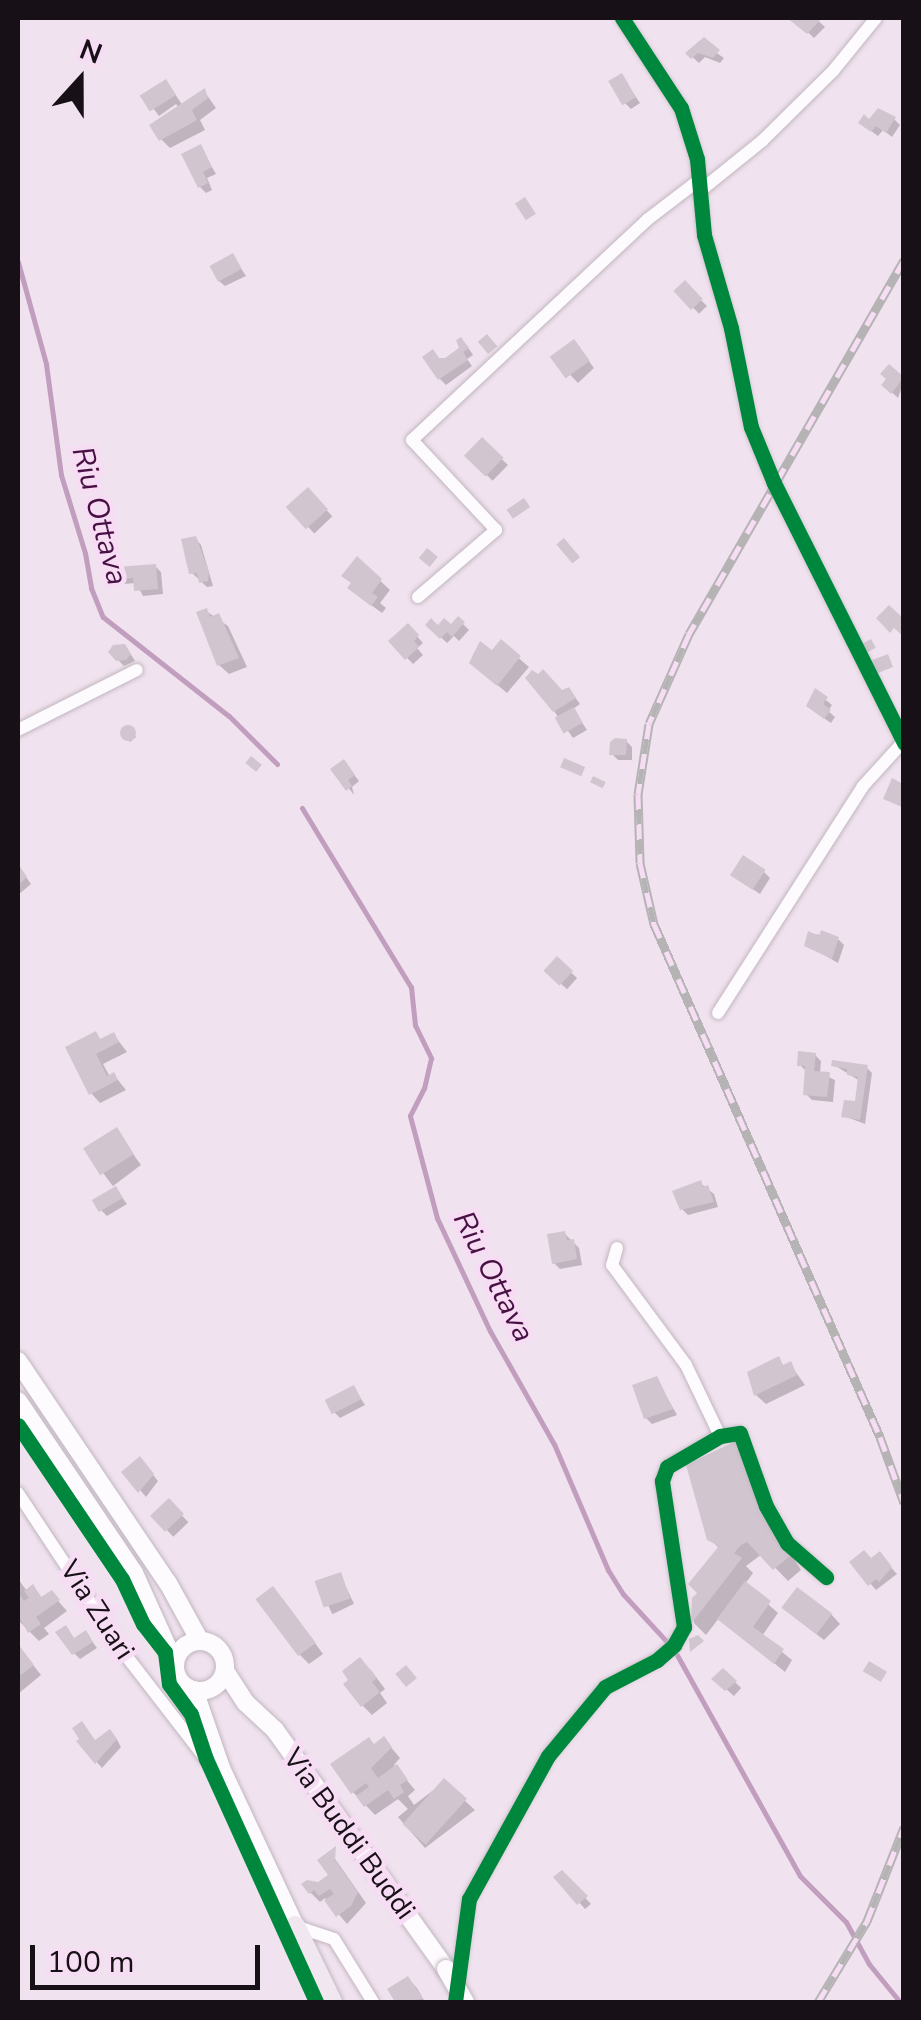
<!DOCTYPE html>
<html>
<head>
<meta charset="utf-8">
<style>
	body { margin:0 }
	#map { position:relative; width:921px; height:2020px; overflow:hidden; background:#f0e3ef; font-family:"Nunito Sans",sans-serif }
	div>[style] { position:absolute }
	.shadow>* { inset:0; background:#0003; transform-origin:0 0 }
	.stream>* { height:5px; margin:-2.5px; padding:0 2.5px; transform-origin:2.5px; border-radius:2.5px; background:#c29ebe }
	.building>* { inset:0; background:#d1c6d0; transform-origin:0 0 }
	.round { border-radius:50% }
	.roads { filter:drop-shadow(0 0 2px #c1b6c0) drop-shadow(0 0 2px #c1b6c0) }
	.street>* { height:12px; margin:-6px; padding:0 6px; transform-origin:6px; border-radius:6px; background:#fdfbfd }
	.secondary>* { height:18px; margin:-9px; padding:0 9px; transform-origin:9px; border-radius:9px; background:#fdfbfd }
	.secondary>.ring { margin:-9px; padding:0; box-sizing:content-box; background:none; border:18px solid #fdfbfd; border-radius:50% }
	.primary>* { height:20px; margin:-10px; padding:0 10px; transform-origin:10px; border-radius:10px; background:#f1e7f0 }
	.rail>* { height:9px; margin-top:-4.5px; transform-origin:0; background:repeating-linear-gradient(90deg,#f6ddf3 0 15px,#b6b3b5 0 30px); box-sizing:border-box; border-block:2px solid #b6b3b5 }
	.bridges { filter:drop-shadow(0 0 2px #c1b6c0) drop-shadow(0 0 2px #c1b6c0) }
	.secondary-bridge>* { height:18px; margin:-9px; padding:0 9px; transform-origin:9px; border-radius:9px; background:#fdfbfd }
	.cycleway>* { height:15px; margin:-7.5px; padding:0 7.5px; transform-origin:7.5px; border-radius:7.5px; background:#00873e }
	span { translate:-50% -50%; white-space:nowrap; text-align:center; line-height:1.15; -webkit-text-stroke:10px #f6ddf3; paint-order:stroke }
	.street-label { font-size:28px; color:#181017 }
	.water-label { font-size:30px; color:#481045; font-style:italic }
	.frame { position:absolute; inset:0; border:20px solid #181017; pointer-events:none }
	.north { position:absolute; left:30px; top:30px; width:100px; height:100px; -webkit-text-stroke:8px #f6ddf3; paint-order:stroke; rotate:21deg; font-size:28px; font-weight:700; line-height:40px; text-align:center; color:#181017 }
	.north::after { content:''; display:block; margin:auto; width:35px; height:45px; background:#181017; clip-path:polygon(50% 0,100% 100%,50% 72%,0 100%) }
	.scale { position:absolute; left:30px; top:1945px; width:230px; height:45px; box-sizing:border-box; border:5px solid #181017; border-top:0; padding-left:12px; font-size:30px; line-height:35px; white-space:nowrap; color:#181017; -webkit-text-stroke:8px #f6ddf3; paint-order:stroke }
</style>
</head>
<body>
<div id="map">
	<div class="shadow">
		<div style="clip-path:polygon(793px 18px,815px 18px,825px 27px,814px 38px)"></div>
		<div style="clip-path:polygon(699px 41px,724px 58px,720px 63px,705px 57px,699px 63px,688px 53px)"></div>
		<div style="clip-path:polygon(621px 76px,640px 103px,631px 109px,625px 103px)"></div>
		<div style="clip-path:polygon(171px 88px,183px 106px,204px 91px,216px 108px,200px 120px,205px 130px,170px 148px,161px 139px,179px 108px,176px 104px,159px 116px,144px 96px)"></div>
		<div style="clip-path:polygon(894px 119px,900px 125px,892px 137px,883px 130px,878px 136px,867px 128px,869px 122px)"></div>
		<div style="clip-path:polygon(200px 147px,216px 174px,207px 178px,212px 190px,206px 193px,200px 187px)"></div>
		<div style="clip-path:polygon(233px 256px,246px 276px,225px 286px,219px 281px)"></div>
		<div style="left:685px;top:284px;width:31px;height:11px;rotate:45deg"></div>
		<div style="clip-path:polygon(467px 346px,473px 355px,467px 359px,472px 366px,446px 385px,440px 379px,440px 361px)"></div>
		<div style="clip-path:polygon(579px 348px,594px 368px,578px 383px,555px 359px)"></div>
		<div style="clip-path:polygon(889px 368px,904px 381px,898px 398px,884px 385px)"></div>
		<div style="left:482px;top:440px;width:36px;height:22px;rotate:44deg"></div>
		<div style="left:308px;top:491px;width:35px;height:25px;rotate:46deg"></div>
		<div style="clip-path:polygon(195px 538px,201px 545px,213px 586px,207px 587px,192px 573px)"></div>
		<div style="clip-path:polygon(357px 559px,390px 590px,380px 603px,386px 608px,382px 613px,360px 597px)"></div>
		<div style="clip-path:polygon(155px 566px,161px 572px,163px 594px,143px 596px,136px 583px,112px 585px,106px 579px)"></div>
		<div style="clip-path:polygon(206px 611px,228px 626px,247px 667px,229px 674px,219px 665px)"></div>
		<div style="clip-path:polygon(459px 620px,469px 630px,459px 641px,454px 636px,447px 643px,428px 625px,452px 627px)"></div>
		<div style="clip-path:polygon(408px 626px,423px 643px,417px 648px,423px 655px,413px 664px,391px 641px)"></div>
		<div style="clip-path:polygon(501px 643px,529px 667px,507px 693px,482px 672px,473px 654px,481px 644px,492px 654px)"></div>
		<div style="clip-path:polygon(130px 653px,135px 661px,124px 666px,117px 659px)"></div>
		<div style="clip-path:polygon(816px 692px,832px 705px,828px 711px,835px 717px,831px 723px,815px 712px)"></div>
		<div style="clip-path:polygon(562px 693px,574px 696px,580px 704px,573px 709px,587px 730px,573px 738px,554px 711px)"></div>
		<div style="clip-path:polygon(131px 729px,136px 737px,130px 742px,124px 732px)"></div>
		<div style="clip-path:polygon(626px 741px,632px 747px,632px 760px,618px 760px,612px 754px)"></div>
		<div style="clip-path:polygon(349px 768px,359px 781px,352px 787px,354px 795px,334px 769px)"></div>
		<div style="clip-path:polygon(18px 866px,31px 884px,18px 895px)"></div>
		<div style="clip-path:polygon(764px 872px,770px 878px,760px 894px,739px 880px)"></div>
		<div style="clip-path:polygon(810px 933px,838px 939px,844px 945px,838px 963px,807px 945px)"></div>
		<div style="left:557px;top:960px;width:27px;height:15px;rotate:42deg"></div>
		<div style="clip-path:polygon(96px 1034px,102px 1041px,114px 1035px,127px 1052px,103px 1064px,110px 1077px,114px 1075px,126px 1090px,100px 1103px,91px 1093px)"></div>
		<div style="clip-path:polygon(815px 1055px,821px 1061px,820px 1073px,835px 1080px,833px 1102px,812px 1100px,806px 1094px,806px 1071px,800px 1065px)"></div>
		<div style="clip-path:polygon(834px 1065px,866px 1067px,872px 1073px,865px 1124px,844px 1116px,857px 1104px,860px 1081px)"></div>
		<div style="clip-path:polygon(116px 1130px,141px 1165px,113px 1186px,127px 1204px,107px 1216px,101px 1210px,115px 1189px,86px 1150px)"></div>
		<div style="clip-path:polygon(700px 1183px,714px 1194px,718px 1207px,688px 1215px,682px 1209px)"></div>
		<div style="clip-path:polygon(564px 1233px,579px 1248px,582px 1265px,560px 1269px,554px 1263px)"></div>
		<div style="clip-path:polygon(778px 1360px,785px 1367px,790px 1364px,805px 1385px,766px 1404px,756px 1395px,750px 1373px)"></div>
		<div style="clip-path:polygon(656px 1378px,677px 1415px,652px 1424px,646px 1418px)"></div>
		<div style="clip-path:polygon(354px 1388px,365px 1405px,340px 1418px,334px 1412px)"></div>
		<div style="clip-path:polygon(736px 1444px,749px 1457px,772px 1523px,801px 1570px,788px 1581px,762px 1554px,746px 1566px,753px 1573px,745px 1584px,778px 1613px,762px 1636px,792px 1660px,785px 1672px,719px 1618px,706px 1635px,694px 1623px,694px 1599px,720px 1549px,709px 1538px)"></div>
		<div style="clip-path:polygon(146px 1466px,158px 1481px,146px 1497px,125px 1472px)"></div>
		<div style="left:169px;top:1502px;width:28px;height:21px;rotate:46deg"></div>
		<div style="clip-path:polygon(871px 1561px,885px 1561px,897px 1574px,876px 1590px,852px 1563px)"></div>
		<div style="left:340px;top:1575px;width:32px;height:24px;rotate:64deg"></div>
		<div style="clip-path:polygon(18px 1579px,27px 1591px,33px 1587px,43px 1599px,51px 1593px,67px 1611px,44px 1628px,49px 1634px,39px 1641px,18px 1620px)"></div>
		<div style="clip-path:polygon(282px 1598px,323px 1654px,309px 1664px,300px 1655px)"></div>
		<div style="clip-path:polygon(831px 1614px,840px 1624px,824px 1640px,794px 1617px)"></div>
		<div style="clip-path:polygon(86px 1633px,97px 1648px,80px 1659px,74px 1653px,75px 1640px)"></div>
		<div style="clip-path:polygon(18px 1646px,41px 1675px,18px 1694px)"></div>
		<div style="clip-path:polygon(370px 1669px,385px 1689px,380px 1693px,387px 1703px,372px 1715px,363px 1706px)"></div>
		<div style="left:723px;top:1671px;width:25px;height:11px;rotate:43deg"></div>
		<div style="clip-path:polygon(116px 1738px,121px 1747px,102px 1768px,79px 1742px)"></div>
		<div style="clip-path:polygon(384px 1739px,400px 1758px,394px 1765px,415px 1790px,408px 1796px,414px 1805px,444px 1782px,475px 1810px,425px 1848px,398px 1817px,408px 1809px,398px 1799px,375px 1815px,353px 1792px,375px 1746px)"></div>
		<div style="clip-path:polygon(331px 1853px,366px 1903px,347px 1924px,325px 1898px,320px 1902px,310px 1892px,332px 1876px)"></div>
		<div style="clip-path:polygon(562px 1873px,591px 1904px,585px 1909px,557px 1877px)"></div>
		<div style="clip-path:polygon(408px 1979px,417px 1988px,425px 2002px,398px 2002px,390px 1990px)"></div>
	</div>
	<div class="stream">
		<div style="left:18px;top:262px;width:106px;rotate:74.6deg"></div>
		<div style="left:46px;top:364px;width:112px;rotate:82.3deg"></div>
		<div style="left:61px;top:475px;width:82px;rotate:72.9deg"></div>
		<div style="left:85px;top:553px;width:36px;rotate:80deg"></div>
		<div style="left:91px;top:588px;width:31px;rotate:68deg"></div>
		<div style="left:103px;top:617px;width:160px;rotate:38.2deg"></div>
		<div style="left:229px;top:716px;width:68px;rotate:45deg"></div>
		<div style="left:302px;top:808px;width:210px;rotate:58.7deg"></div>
		<div style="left:411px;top:987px;width:38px;rotate:84deg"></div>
		<div style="left:415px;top:1025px;width:37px;rotate:64deg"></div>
		<div style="left:431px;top:1058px;width:31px;rotate:103deg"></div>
		<div style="left:424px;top:1088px;width:31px;rotate:117deg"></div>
		<div style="left:410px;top:1116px;width:106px;rotate:75.2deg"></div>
		<div style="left:437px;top:1218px;width:125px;rotate:64.9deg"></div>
		<div style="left:490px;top:1331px;width:130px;rotate:60.5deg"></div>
		<div style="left:554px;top:1444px;width:137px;rotate:66.8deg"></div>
		<div style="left:608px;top:1570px;width:28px;rotate:58deg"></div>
		<div style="left:623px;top:1594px;width:67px;rotate:47.4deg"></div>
		<div style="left:677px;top:1655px;width:253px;rotate:60.9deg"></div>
		<div style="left:800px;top:1876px;width:65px;rotate:45deg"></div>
		<div style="left:846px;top:1922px;width:48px;rotate:61.3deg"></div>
		<div style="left:869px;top:1964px;width:49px;rotate:50.8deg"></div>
	</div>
	<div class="building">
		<div style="clip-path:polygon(787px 18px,822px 18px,807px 34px)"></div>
		<div style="clip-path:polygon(704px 37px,720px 50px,713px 58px,698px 53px,691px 59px,685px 53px)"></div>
		<div style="left:622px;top:73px;width:28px;height:16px;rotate:60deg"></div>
		<div style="left:166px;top:79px;width:19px;height:31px;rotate:58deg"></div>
		<div style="clip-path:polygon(205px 88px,208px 98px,192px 110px,197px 120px,159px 141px,149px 125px)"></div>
		<div style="clip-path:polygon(878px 108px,896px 117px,886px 133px,876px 126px,871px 132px,858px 123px,864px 114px,869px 119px)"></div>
		<div style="clip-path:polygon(201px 144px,212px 167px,203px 172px,208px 183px,198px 188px,181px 154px)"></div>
		<div style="left:525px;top:197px;width:20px;height:12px;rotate:57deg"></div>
		<div style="left:233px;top:253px;width:18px;height:27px;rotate:61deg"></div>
		<div style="left:685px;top:280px;width:26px;height:16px;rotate:47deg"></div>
		<div style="left:487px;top:334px;width:16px;height:12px;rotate:50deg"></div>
		<div style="clip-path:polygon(461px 337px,469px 348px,463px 352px,468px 360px,438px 380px,422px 357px,433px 349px,439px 358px,445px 358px,459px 348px,456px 340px)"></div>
		<div style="left:574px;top:339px;width:27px;height:30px;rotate:54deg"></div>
		<div style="clip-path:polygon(889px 364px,904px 377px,891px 394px,881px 385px,886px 379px,880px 374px)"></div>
		<div style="left:482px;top:437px;width:30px;height:26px;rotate:44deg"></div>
		<div style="left:308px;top:487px;width:30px;height:30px;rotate:48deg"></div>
		<div style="left:524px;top:498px;width:11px;height:21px;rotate:56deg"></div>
		<div style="clip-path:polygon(196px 536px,209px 572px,208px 581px,199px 583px,197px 573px,189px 574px,181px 539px)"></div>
		<div style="left:564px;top:538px;width:25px;height:10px;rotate:50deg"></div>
		<div style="left:427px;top:548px;width:14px;height:13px;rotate:39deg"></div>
		<div style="clip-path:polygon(357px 556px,382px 579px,372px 593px,378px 597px,371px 606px,347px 588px,351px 583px,341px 576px)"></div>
		<div style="clip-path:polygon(156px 564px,158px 589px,134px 591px,133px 578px,104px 580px,103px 568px)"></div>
		<div style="clip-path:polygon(889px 605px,904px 619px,904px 637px,894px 628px,890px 633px,876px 618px)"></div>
		<div style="clip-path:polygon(207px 608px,210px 617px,219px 613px,239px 658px,217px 666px,196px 612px)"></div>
		<div style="clip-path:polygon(458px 616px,465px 622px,452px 637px,447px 632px,440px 639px,425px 625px,431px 618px,438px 625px,444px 618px,451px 624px)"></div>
		<div style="clip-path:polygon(408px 623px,419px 635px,414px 641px,419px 647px,405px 660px,388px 641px)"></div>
		<div style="clip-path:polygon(501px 639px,521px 656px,497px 686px,469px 663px,480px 641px,492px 650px)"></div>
		<div style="left:871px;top:639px;width:10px;height:10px;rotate:61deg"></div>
		<div style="clip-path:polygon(125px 644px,131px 654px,126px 660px,116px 661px,108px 652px,113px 645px)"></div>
		<div style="left:888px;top:654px;width:14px;height:17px;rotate:69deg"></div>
		<div style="clip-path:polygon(543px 669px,562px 690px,569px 687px,576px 698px,553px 712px,525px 678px,532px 670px,538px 674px)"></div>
		<div style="clip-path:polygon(815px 688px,828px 697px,823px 704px,831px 710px,824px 719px,806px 706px)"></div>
		<div style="left:574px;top:707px;width:18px;height:22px;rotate:61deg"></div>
		<div class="round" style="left:120px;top:725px;width:16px;height:16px"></div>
		<div style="clip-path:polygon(615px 738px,627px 739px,626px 755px,609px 755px,610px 742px)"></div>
		<div style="left:251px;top:756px;width:14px;height:9px;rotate:39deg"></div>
		<div style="left:564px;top:758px;width:23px;height:10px;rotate:23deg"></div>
		<div style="clip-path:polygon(344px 759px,355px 775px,348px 780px,352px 786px,346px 791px,330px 769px)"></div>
		<div style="left:593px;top:776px;width:14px;height:7px;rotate:25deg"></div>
		<div style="clip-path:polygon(892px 778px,903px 784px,902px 807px,883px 799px)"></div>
		<div style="left:743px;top:855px;width:27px;height:24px;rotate:33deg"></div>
		<div style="clip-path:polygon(18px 864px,27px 877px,18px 885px)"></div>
		<div style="clip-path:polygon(821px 930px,839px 937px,832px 959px,804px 946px,808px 931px,819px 936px)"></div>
		<div style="left:557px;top:956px;width:22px;height:20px;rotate:43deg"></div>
		<div style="clip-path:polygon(96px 1031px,100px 1039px,114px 1032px,119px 1042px,96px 1054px,107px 1076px,114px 1072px,118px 1080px,89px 1095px,65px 1047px)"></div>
		<div style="clip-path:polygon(798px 1051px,816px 1053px,814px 1071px,830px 1072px,827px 1097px,803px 1095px,805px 1066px,797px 1066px)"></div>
		<div style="clip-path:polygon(832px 1060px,868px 1065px,860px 1120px,841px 1117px,844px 1100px,855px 1101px,858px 1077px,847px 1075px,847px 1069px,831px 1066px)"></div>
		<div style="left:117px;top:1127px;width:32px;height:40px;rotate:58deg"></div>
		<div style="clip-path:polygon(701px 1180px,703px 1187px,708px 1185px,714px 1202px,680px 1210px,672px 1191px)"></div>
		<div style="left:116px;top:1186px;width:14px;height:28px;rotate:60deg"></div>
		<div style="clip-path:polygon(565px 1231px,567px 1240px,574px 1239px,577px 1259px,552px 1264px,547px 1234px)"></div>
		<div style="clip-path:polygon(779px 1356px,783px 1365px,791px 1361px,797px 1375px,754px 1396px,747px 1372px)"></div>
		<div style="clip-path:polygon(657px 1376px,673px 1409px,644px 1419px,632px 1385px)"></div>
		<div style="left:354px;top:1385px;width:16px;height:33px;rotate:63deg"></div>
		<div style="clip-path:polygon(736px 1441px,760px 1507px,790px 1556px,773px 1570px,747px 1542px,741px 1545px,734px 1553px,742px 1558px,691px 1624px,692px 1598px,697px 1593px,688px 1584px,719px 1546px,707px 1540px,686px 1465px)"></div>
		<div style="clip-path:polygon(140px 1456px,154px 1474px,138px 1493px,121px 1472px)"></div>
		<div style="left:169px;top:1498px;width:22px;height:26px;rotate:47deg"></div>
		<div style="clip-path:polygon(864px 1550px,871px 1558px,880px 1551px,892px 1567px,879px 1582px,876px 1579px,868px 1586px,849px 1562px)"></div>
		<div style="left:341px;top:1572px;width:28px;height:28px;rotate:71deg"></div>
		<div style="clip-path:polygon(745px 1581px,771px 1601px,753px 1627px,784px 1649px,774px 1664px,717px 1619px)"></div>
		<div style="clip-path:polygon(33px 1584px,41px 1597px,52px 1590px,60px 1600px,36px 1617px,41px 1624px,28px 1633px,18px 1615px,18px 1592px,24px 1601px,29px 1598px,24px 1591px)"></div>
		<div style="left:273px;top:1586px;width:71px;height:22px;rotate:53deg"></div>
		<div style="left:797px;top:1587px;width:44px;height:26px;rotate:37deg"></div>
		<div style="clip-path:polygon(66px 1625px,74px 1638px,86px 1630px,93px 1642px,72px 1655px,55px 1632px)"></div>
		<div style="clip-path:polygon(698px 1635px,704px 1641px,690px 1652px,689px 1639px)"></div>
		<div style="clip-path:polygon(18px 1644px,34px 1665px,18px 1677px)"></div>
		<div style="clip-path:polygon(360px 1657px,377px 1678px,372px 1682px,380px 1692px,361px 1707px,343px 1684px,348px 1680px,342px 1671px)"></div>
		<div style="left:869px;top:1661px;width:21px;height:12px;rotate:31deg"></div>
		<div style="left:406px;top:1665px;width:17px;height:14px;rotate:50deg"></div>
		<div style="clip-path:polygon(723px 1668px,737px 1681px,725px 1691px,711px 1679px)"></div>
		<div style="clip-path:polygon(82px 1721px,95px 1740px,110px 1729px,117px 1739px,95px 1764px,76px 1741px,79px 1739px,72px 1728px)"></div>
		<div style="clip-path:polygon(384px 1736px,392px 1747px,371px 1768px,378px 1778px,397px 1764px,408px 1780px,400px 1785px,404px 1792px,394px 1799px,388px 1790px,364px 1807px,356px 1796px,369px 1787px,366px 1783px,351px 1794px,330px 1764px,369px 1737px,374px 1744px)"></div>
		<div style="left:444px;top:1778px;width:31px;height:62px;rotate:42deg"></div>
		<div style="clip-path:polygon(336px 1846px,335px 1860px,358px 1892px,351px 1906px,336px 1917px,324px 1900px,334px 1894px,330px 1889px,319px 1896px,314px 1890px,309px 1894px,301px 1884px,307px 1880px,318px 1882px,328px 1875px,317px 1860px)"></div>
		<div style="clip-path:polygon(562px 1870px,588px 1896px,577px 1905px,553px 1877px)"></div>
		<div style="clip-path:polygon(408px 1976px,423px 1999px,395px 2002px,387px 1989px)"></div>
	</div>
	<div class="roads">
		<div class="street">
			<div style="left:622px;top:18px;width:108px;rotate:56.8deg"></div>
			<div style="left:681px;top:108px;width:53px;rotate:72.6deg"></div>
			<div style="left:697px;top:159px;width:76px;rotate:84.7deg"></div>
			<div style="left:704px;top:235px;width:97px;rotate:73.8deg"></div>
			<div style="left:731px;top:328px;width:101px;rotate:78.6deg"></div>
			<div style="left:751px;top:427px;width:61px;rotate:67.7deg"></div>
			<div style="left:774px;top:483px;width:291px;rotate:63.4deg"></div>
			<div style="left:700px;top:191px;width:80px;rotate:-38.9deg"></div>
			<div style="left:762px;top:141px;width:100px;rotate:-44.6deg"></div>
			<div style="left:833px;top:71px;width:68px;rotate:-50.9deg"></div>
			<div style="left:418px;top:597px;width:103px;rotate:-40.7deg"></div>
			<div style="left:496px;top:530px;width:123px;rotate:-133deg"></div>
			<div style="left:412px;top:440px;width:323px;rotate:-43.1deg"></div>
			<div style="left:648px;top:219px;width:64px;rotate:-37.4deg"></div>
			<div style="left:18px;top:730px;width:133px;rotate:-26.8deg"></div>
			<div style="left:718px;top:1013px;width:269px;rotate:-57.4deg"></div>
			<div style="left:863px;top:786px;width:59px;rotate:-47.7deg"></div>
			<div style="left:617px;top:1248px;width:18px;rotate:106deg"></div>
			<div style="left:612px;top:1265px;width:124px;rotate:53.5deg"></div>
			<div style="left:686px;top:1365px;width:79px;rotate:64.4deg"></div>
			<div style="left:18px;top:1493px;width:192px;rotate:56.5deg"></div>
			<div style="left:124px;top:1653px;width:134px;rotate:52.3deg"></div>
			<div style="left:206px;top:1759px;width:17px;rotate:31deg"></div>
			<div style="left:295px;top:1926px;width:41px;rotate:18.4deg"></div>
			<div style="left:334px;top:1939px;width:74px;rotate:58.2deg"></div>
			<div style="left:457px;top:1990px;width:92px;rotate:-82.5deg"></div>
			<div style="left:469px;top:1899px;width:163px;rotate:-61.1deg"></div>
			<div style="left:548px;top:1756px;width:89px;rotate:-50.4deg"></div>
			<div style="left:605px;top:1687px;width:59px;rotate:-27.4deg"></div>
			<div style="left:657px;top:1660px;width:23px;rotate:-41deg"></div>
			<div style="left:674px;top:1645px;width:21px;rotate:-61deg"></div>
			<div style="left:684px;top:1627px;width:148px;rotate:-98.6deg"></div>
			<div style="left:662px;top:1481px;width:15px;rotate:-70deg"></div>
			<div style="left:667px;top:1467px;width:61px;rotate:-30.3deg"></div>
			<div style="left:720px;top:1436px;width:20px;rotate:-9deg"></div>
			<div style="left:740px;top:1433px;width:77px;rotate:70.4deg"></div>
			<div style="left:766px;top:1506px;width:43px;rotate:60.4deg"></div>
			<div style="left:787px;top:1543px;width:52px;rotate:41.1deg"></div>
		</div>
		<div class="secondary">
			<div style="left:18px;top:1361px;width:268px;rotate:56deg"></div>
			<div style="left:168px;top:1583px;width:66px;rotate:61.1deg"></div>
			<div style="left:18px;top:1401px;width:207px;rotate:56deg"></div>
			<div style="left:134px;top:1573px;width:100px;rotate:65.7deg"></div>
			<div class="ring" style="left:175px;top:1641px;width:32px;height:32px"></div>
			<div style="left:225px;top:1671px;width:38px;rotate:57deg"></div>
			<div style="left:246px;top:1703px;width:40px;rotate:43deg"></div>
			<div style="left:275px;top:1730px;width:294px;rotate:54.4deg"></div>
			<div style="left:194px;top:1690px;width:83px;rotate:70.9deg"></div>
			<div style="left:221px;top:1768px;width:174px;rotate:64.9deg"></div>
		</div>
		<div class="primary">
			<div style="left:295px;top:1926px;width:85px;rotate:64deg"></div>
		</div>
	</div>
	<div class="rail">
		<div style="left:904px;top:260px;width:431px;rotate:119.9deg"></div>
		<div style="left:689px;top:634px;width:98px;rotate:114deg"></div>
		<div style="left:649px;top:724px;width:71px;rotate:98.9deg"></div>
		<div style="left:638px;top:794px;width:69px;rotate:88.3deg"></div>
		<div style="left:640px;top:863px;width:63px;rotate:77.1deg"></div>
		<div style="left:654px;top:924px;width:561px;rotate:66.22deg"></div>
		<div style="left:880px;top:1437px;width:70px;rotate:70deg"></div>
		<div style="left:818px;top:2002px;width:95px;rotate:-58.8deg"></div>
		<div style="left:867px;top:1921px;width:101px;rotate:-68.5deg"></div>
	</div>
	<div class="bridges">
		<div class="secondary-bridge">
			<div style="left:446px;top:1969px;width:38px;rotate:60deg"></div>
		</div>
	</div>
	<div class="cycleway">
		<div style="left:622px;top:18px;width:108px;rotate:56.8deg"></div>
		<div style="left:681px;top:108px;width:53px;rotate:72.6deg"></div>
		<div style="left:697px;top:159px;width:76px;rotate:84.7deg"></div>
		<div style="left:704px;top:235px;width:97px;rotate:73.8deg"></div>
		<div style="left:731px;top:328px;width:101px;rotate:78.6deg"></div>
		<div style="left:751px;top:427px;width:61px;rotate:67.7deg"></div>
		<div style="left:774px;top:483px;width:291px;rotate:63.4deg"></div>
		<div style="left:18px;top:1425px;width:186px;rotate:56deg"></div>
		<div style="left:122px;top:1579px;width:50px;rotate:65deg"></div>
		<div style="left:143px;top:1624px;width:36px;rotate:52deg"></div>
		<div style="left:165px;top:1652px;width:32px;rotate:83deg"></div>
		<div style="left:169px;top:1684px;width:37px;rotate:54deg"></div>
		<div style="left:191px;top:1714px;width:47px;rotate:71.6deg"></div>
		<div style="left:206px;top:1759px;width:267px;rotate:65.6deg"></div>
		<div style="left:455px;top:2002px;width:104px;rotate:-82.3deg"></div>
		<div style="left:469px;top:1899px;width:163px;rotate:-61.1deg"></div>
		<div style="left:548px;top:1756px;width:89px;rotate:-50.4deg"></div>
		<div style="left:605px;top:1687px;width:59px;rotate:-27.4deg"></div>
		<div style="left:657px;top:1660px;width:23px;rotate:-41deg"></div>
		<div style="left:674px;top:1645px;width:21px;rotate:-61deg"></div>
		<div style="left:684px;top:1627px;width:148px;rotate:-98.6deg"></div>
		<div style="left:662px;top:1481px;width:15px;rotate:-70deg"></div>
		<div style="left:667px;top:1467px;width:61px;rotate:-30.3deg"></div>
		<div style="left:720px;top:1436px;width:20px;rotate:-9deg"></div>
		<div style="left:740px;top:1433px;width:77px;rotate:70.4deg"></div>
		<div style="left:766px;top:1506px;width:43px;rotate:60.4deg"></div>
		<div style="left:787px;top:1543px;width:52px;rotate:41.1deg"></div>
	</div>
	<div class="street-label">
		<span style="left:97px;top:1610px;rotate:57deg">Via Zuari</span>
		<span style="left:349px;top:1834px;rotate:54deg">Via Buddi Buddi</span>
	</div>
	<div class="water-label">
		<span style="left:99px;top:516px;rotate:75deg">Riu Ottava</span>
		<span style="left:493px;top:1277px;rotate:63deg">Riu Ottava</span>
	</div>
	<div class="frame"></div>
	<div class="north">N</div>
	<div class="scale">100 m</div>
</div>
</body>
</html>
